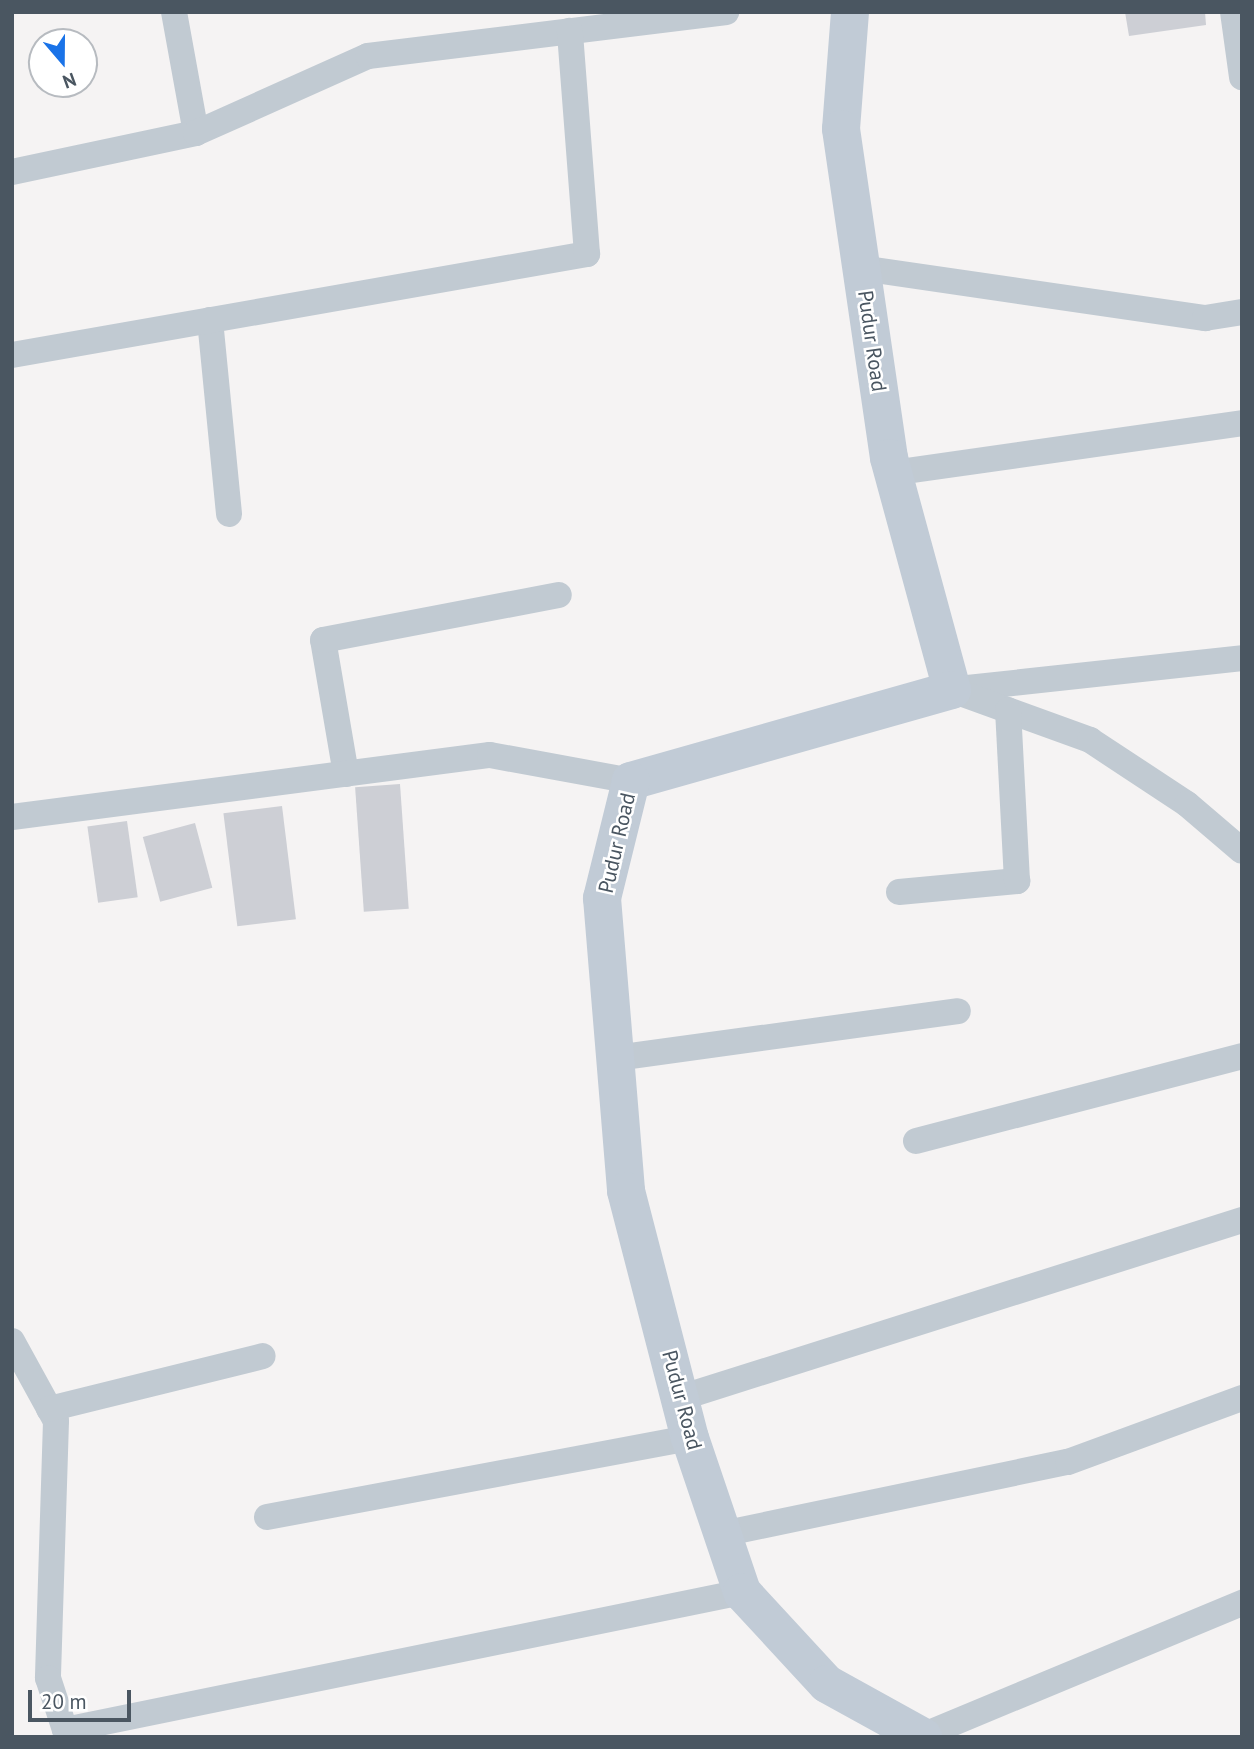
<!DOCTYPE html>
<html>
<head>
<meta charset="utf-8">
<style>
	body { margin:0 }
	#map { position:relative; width:1254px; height:1749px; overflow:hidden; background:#f5f3f3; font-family:"PT Sans",sans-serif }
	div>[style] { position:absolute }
	.building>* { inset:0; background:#cdcfd5; transform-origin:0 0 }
	.street>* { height:26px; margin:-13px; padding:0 13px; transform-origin:13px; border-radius:13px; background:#c1cad2 }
	.secondary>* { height:38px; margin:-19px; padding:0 19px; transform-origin:19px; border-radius:19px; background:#c1cbd6 }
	span { translate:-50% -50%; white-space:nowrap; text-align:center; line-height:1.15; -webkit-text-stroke:5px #fff; paint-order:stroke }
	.street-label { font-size:21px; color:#4a5661 }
	.frame { position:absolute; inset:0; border:14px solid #4a5661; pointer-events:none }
	.north { position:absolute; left:28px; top:28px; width:70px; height:70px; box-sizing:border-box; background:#fff; border:2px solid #b7bbc0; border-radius:50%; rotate:160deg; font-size:19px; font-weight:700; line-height:28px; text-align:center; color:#4a5661 }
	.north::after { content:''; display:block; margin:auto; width:24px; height:32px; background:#1a73e8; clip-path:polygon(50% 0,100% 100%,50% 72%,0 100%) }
	.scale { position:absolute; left:28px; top:1690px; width:103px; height:32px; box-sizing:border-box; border:4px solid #4a5661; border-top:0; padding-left:9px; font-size:21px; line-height:24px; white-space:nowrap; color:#4a5661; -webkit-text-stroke:5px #fff; paint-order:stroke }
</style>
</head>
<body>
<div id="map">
	<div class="building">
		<div style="clip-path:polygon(1125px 12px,1205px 12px,1206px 25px,1129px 36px)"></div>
		<div style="left:400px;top:784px;width:125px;height:45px;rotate:86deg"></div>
		<div style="left:282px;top:806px;width:114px;height:59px;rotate:83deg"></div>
		<div style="left:127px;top:821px;width:77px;height:40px;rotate:82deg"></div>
		<div style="left:195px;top:823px;width:67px;height:54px;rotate:75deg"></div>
	</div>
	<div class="street">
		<div style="left:174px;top:12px;width:123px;rotate:79.7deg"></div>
		<div style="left:1233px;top:12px;width:66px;rotate:82.1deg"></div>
		<div style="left:12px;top:172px;width:188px;rotate:-12deg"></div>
		<div style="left:196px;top:133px;width:188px;rotate:-24.1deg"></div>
		<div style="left:368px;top:56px;width:361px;rotate:-7deg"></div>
		<div style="left:861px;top:268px;width:348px;rotate:8.3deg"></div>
		<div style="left:1205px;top:318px;width:37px;rotate:-9deg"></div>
		<div style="left:210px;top:320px;width:195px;rotate:84.4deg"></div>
		<div style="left:12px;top:355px;width:584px;rotate:-9.96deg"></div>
		<div style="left:587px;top:254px;width:224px;rotate:-94.4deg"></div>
		<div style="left:892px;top:473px;width:354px;rotate:-8.1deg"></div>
		<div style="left:958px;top:689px;width:286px;rotate:-6.2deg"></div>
		<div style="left:952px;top:690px;width:147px;rotate:19.9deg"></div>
		<div style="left:1090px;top:740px;width:116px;rotate:33.4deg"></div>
		<div style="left:1187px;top:804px;width:72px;rotate:40.5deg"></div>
		<div style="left:346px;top:774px;width:136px;rotate:-99.7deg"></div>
		<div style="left:323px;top:640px;width:240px;rotate:-10.8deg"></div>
		<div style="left:12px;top:817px;width:482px;rotate:-7.4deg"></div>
		<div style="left:490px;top:755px;width:143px;rotate:10.4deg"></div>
		<div style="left:899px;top:892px;width:119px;rotate:-5.3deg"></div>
		<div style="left:1017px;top:881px;width:171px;rotate:-93deg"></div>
		<div style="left:616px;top:1058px;width:345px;rotate:-7.8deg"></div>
		<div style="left:916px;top:1141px;width:337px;rotate:-14.6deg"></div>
		<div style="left:12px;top:1341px;width:91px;rotate:61.2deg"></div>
		<div style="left:56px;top:1421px;width:257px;rotate:91.8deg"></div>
		<div style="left:48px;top:1678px;width:55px;rotate:71.9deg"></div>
		<div style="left:65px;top:1730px;width:691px;rotate:-11.52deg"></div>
		<div style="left:680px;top:1398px;width:590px;rotate:-17.57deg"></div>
		<div style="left:49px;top:1409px;width:220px;rotate:-13.9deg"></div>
		<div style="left:267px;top:1517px;width:430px;rotate:-10.6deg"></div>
		<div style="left:722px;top:1534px;width:353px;rotate:-11.8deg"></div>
		<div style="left:1068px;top:1462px;width:185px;rotate:-20.2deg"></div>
		<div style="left:922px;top:1736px;width:347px;rotate:-22.6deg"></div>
	</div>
	<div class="secondary">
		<div style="left:850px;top:12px;width:117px;rotate:94.4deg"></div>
		<div style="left:841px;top:129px;width:332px;rotate:81.7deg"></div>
		<div style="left:889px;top:458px;width:240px;rotate:74.8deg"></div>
		<div style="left:952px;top:690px;width:334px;rotate:164.2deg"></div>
		<div style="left:631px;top:781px;width:121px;rotate:103.9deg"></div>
		<div style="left:602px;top:898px;width:294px;rotate:85.3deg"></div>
		<div style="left:626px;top:1191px;width:255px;rotate:75.5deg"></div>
		<div style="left:690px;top:1438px;width:163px;rotate:71.3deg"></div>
		<div style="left:742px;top:1592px;width:125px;rotate:47.3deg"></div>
		<div style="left:827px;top:1684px;width:110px;rotate:28.9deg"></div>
	</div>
	<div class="street-label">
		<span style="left:872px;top:341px;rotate:82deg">Pudur Road</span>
		<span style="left:617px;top:843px;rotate:-77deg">Pudur Road</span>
		<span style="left:682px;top:1400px;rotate:75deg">Pudur Road</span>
	</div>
	<div class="frame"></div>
	<div class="north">N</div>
	<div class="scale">20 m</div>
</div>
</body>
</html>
